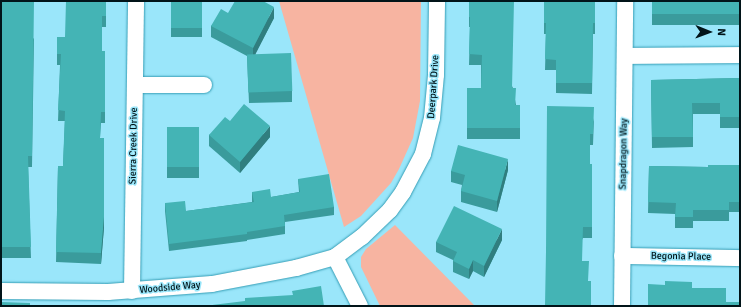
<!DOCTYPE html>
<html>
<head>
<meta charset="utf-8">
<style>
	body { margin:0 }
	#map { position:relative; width:741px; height:307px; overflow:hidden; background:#9ae6fa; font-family:Signika,sans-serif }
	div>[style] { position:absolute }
	.green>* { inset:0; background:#f7b4a1 }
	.roads { filter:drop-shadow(0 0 1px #349db5) drop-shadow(0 0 1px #349db5) }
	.minor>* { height:16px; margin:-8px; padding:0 8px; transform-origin:8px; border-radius:8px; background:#fff }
	.wall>* { inset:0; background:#3a9b9c; transform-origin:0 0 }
	.shaded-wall>* { inset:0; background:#307e7f }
	.building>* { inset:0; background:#44b4b5; transform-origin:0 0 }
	span { translate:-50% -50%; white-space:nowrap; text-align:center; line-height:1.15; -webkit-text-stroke:3px #9ae6fa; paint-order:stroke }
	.street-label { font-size:10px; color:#011419 }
	.frame { position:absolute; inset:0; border:2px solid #011419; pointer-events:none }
	.north { position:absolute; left:689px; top:12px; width:40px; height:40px; -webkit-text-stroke:3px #9ae6fa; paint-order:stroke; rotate:91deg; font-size:11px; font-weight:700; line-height:16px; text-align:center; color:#011419 }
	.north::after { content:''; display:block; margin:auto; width:14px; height:18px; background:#011419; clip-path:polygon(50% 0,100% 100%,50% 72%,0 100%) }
</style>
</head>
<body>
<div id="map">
	<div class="green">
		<div style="clip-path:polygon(279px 1px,421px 1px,420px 101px,413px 138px,399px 169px,391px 183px,361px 216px,344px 227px)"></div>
		<div style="clip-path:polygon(395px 225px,475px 306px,380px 306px,361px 267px,361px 257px,366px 249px)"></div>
	</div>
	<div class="roads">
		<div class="minor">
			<div style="left:625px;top:56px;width:115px;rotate:-0.5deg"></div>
			<div style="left:135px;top:85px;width:69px"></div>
			<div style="left:622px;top:256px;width:118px;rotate:1deg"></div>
			<div style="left:335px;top:257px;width:55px;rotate:63deg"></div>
			<div style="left:1px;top:291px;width:107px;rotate:0.5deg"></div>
			<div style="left:108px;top:292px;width:104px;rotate:-4.4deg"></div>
			<div style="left:212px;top:284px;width:86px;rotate:-10.8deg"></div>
			<div style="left:296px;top:268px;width:41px;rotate:-15.8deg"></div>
			<div style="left:335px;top:257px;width:34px;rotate:-37deg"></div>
			<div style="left:362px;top:237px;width:39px;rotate:-44deg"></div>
			<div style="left:390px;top:210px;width:22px;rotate:-54deg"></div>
			<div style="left:403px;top:192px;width:43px;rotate:-62.2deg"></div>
			<div style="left:423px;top:154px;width:37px;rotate:-76deg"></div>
			<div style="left:432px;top:118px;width:43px;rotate:-84.7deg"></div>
			<div style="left:436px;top:75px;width:74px;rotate:-89.2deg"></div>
			<div style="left:132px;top:291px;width:290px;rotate:-89.2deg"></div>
			<div style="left:622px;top:306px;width:305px;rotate:-89.4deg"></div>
		</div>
	</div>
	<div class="wall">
		<div style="clip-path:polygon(1px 1px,34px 39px,32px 167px,28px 167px,31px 258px,1px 258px)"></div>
		<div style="clip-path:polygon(106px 1px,106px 27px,102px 27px,102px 51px,105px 51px,105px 123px,101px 123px,100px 138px,104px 227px,101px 264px,56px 262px,58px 166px,63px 166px,65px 121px,58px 121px,60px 65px,57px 65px,57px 37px,65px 37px)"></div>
		<div style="left:171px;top:1px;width:31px;height:36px"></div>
		<div style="clip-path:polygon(469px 1px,513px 88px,516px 105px,520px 105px,520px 139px,467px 139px,467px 88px,481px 88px,481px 65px,469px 65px,470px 27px,469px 27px)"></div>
		<div style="clip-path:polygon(544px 1px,595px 1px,595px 34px,593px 34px,592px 94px,556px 93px,556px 70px,545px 70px,546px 34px,544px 34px)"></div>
		<div style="left:652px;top:1px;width:88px;height:24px"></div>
		<div style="clip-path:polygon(228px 13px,274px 18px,255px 54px,292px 91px,292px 102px,249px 103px,247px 56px,211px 37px,211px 26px)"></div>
		<div style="clip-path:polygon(740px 78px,740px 128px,720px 128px,720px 114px,693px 114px,693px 147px,652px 148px,651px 80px)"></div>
		<div style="clip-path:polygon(594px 118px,593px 145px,590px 145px,590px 164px,592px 164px,592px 238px,583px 238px,545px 306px)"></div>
		<div style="clip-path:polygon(230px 121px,270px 137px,240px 173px,209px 146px,209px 135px)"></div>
		<div style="left:167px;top:127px;width:32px;height:51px"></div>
		<div style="clip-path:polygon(740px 165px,740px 212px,729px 212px,729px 221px,693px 221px,693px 228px,675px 228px,675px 214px,648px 213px,649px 166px,708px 167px)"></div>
		<div style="clip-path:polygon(508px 170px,497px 212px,461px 202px,461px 191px,462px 185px,451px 182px,451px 171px)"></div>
		<div style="clip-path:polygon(298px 179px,334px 207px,334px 215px,285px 222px,285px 234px,247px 240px,247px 241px,169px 251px,165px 211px,165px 203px,186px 211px,252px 202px,252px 192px,271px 197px,299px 192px)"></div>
		<div style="clip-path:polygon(502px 240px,484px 277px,473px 271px,469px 279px,453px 272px,453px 260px,436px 252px,436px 242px)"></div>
	</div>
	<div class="shaded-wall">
		<div style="clip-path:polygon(274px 7px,274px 18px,253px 59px,253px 48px)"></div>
		<div style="clip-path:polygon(270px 126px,270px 137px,240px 173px,240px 162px)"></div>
		<div style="clip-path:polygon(104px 138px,104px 227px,101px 264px,101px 253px)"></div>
		<div style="clip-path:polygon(508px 159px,508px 170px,497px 212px,497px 201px)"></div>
		<div style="clip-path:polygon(502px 229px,502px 240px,484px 277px,484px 266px)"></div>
		<div style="clip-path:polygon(473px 260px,473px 271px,469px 279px,469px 269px)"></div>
	</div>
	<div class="building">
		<div style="clip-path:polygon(1px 1px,34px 1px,32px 156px,28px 156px,31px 247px,1px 247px)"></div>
		<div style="clip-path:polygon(66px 1px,106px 1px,106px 16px,102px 16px,102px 51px,105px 51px,105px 112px,101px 112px,100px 138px,104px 138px,104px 217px,101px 253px,56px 252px,58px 166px,63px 166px,65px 111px,58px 110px,61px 54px,57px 54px,57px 37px,65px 37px)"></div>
		<div style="left:171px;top:1px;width:31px;height:27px"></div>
		<div style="clip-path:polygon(235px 1px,263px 1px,274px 7px,253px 48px,211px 26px,221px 9px,228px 13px)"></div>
		<div style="clip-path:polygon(469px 1px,514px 1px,512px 88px,516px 88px,515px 105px,520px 105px,520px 128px,467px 128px,467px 88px,481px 88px,482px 55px,469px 54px,470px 17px,469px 17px)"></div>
		<div style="clip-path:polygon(544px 1px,595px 1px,595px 23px,593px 23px,592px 83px,556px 83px,556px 60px,545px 59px,546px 23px,544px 23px)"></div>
		<div style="left:652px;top:1px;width:88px;height:13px"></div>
		<div style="left:291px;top:53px;width:38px;height:44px;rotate:88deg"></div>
		<div style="clip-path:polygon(740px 78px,740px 117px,720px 117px,720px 103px,692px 103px,693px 137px,652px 137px,651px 80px)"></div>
		<div style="clip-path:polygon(244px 104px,270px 126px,240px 162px,209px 135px,225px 117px,230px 121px)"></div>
		<div style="clip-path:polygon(547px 106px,594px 107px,593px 134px,590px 134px,590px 164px,592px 164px,592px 227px,583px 227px,582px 261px,589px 261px,588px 281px,591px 281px,591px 306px,545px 306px,546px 251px)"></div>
		<div style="left:167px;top:127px;width:32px;height:40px"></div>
		<div style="clip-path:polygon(458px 145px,508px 159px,497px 201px,461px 191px,465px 175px,451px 171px)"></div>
		<div style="clip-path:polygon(708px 165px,740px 165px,740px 202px,729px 202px,729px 210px,693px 210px,693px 217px,675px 217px,676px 203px,648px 202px,649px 166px,708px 167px)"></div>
		<div style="clip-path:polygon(329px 174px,334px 207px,284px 215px,285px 226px,247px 232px,247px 234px,169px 244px,165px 203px,185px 201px,186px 211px,254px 202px,252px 192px,270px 189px,271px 197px,300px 192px,298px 179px)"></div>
		<div style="clip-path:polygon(454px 206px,502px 229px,484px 266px,473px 260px,469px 269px,453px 261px,457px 252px,436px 242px)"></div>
		<div style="clip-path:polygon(665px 281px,692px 282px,692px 288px,726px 288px,726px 302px,740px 302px,740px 306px,648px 306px,648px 284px,665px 285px)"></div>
		<div style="clip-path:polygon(321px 286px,324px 306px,204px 306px,245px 301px,245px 298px,293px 295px,292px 291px)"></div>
		<div style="clip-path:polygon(1px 302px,30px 303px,30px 306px,1px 306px)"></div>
	</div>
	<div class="street-label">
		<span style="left:434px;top:87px;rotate:-86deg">Deerpark Drive</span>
		<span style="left:134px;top:146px;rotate:-89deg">Sierra Creek Drive</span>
		<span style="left:624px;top:154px;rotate:-89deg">Snapdragon Way</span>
		<span style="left:681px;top:257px;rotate:1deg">Begonia Place</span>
		<span style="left:170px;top:288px;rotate:-5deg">Woodside Way</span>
	</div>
	<div class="frame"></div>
	<div class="north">N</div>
</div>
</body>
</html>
